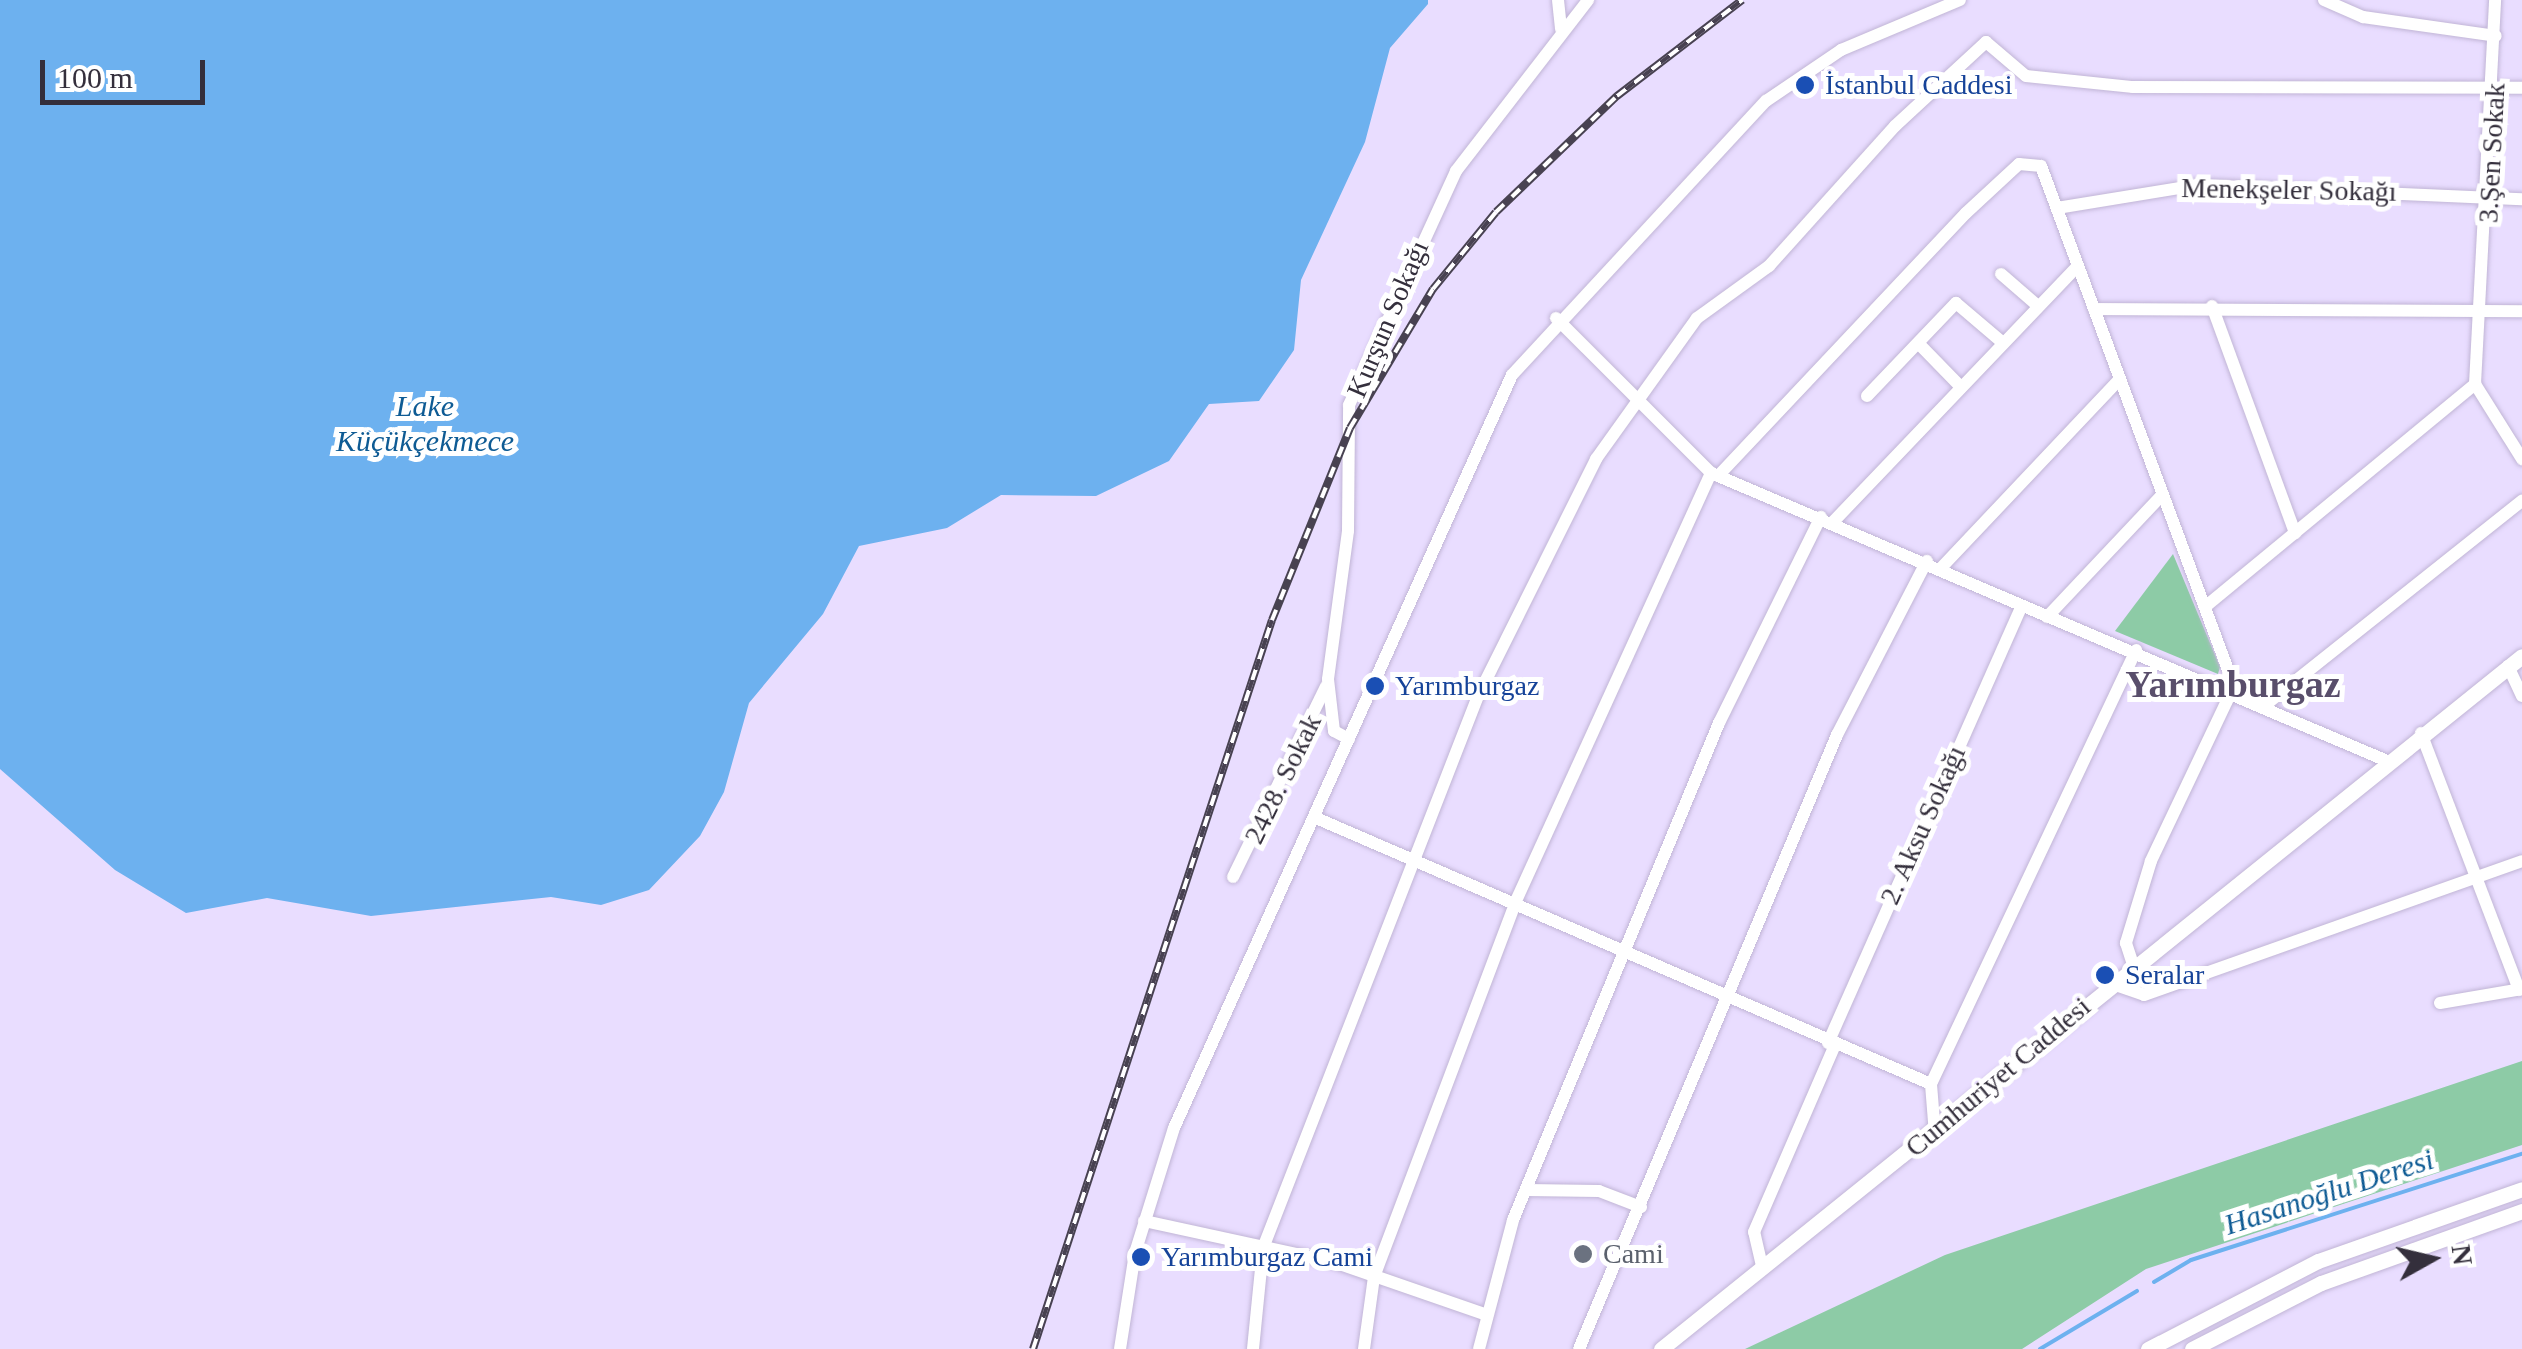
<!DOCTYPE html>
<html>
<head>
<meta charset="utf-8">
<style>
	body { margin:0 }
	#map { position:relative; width:2522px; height:1349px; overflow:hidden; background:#e9ddff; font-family:"Times New Roman",serif }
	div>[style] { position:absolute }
	.green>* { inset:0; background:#8dcba6 }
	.water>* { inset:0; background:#6db1ef }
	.stream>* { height:4px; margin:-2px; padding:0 2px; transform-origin:2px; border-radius:2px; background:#6db1ef }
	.roads { filter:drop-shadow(0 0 2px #c1b5d6) drop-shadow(0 0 2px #c1b5d6) }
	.minor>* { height:12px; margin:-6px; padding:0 6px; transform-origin:6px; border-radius:6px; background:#fff }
	.major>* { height:15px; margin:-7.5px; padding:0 7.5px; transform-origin:7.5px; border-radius:7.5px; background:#fff }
	.rail>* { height:8px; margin-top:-4px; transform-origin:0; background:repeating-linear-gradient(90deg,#fff 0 11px,#484251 0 22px); box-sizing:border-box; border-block:2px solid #484251 }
	.dots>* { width:28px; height:28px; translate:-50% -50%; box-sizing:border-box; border:5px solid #fff; border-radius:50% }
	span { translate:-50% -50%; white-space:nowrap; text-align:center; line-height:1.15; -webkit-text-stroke:10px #fff; paint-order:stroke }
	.transit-label { font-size:28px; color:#164399 }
	.left { translate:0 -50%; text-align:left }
	.street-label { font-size:28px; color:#342f3c }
	.worship-label { font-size:28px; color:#5b616d }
	.water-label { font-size:30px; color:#0e5b94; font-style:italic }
	.district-label { font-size:38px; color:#594e6b; font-weight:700 }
	.north { position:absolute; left:2382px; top:1209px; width:100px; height:100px; -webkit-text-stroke:8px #fff; paint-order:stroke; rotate:82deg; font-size:28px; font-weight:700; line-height:40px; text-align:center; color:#342f3c }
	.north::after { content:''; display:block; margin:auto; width:35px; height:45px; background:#342f3c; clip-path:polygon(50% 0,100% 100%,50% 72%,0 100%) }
	.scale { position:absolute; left:40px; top:60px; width:165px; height:45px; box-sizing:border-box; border:5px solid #342f3c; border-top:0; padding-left:12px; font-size:30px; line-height:35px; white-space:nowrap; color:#342f3c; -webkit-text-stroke:8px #fff; paint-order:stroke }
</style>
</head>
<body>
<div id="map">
	<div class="green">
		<div style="clip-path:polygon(2173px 554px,2220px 667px,2218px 674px,2115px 631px)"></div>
		<div style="clip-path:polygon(2522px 1061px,2522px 1145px,2146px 1269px,2022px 1349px,1745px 1349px,1945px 1255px)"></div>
	</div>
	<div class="water">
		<div style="clip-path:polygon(0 0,1428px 0,1428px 4px,1390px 48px,1365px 142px,1301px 280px,1294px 350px,1259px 401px,1209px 404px,1169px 461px,1096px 496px,1001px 495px,947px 528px,859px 546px,823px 614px,749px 703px,724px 792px,700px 836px,649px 890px,601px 905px,551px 897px,371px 916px,267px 898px,186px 913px,115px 870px,0 769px)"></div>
	</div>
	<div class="stream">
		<div style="left:2154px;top:1282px;width:43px;rotate:-30.7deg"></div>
		<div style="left:2191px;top:1260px;width:348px;rotate:-17.8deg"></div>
		<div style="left:2040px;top:1349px;width:113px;rotate:-30.9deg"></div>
	</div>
	<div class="roads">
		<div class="minor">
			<div style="left:1558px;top:0;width:29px;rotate:84deg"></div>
			<div style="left:2324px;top:0;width:43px;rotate:23.6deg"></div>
			<div style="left:2363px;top:17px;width:134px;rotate:8.1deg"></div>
			<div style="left:2057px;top:208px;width:142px;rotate:-9.3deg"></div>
			<div style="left:2197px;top:185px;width:325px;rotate:2.5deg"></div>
			<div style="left:2001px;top:274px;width:49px;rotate:40.9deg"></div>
			<div style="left:2212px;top:306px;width:242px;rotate:69.9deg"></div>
			<div style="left:2094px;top:309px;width:428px;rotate:0.3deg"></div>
			<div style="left:1556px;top:318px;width:219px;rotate:45deg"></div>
			<div style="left:1711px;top:473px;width:733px;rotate:23.07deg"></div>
			<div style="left:1919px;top:344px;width:60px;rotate:45.7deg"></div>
			<div style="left:2475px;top:384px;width:89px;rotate:57.9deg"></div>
			<div style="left:1867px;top:396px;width:129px;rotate:-46.3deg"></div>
			<div style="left:1956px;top:303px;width:62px;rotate:40.4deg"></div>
			<div style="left:1718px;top:476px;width:361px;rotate:-46.7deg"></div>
			<div style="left:1966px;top:213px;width:72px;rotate:-42.8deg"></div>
			<div style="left:2019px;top:164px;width:22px;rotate:5deg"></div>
			<div style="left:2041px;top:166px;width:555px;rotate:69.64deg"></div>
			<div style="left:2234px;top:686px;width:194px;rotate:115.4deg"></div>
			<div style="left:2151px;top:861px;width:86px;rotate:107deg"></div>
			<div style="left:2126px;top:943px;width:23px;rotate:72deg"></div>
			<div style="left:1833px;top:522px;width:354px;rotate:-46.3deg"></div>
			<div style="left:1941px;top:568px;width:259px;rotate:-46.6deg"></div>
			<div style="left:2206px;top:606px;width:349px;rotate:-39.5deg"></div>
			<div style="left:2475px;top:384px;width:385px;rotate:-87deg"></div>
			<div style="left:2047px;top:617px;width:166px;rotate:-46.7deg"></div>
			<div style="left:2508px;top:666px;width:33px;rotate:65deg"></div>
			<div style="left:2264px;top:706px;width:330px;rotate:-38.5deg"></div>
			<div style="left:2421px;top:733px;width:275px;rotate:69.1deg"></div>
			<div style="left:1349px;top:739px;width:17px;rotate:-152deg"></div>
			<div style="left:1334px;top:731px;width:52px;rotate:-96.6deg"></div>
			<div style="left:1328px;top:679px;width:149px;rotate:-82.3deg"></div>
			<div style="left:1348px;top:531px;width:126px;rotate:-89.5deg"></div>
			<div style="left:1349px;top:405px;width:257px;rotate:-65.4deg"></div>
			<div style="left:1456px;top:171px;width:216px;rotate:-52.3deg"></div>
			<div style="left:1316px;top:818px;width:670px;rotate:23.39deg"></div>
			<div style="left:1233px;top:877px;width:212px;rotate:-64deg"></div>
			<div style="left:2110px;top:983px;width:36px;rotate:19deg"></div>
			<div style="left:2144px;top:995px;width:401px;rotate:-19.5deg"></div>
			<div style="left:2440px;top:1003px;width:83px;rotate:-9.7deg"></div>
			<div style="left:1828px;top:1043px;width:476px;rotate:-66.1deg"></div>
			<div style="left:1935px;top:1134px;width:50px;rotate:-94.6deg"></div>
			<div style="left:1931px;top:1084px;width:480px;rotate:-64.7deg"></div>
			<div style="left:1526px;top:1190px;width:73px;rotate:0.8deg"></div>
			<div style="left:1599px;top:1191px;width:45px;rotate:20.9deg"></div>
			<div style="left:1144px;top:1221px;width:194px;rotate:12.2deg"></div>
			<div style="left:1334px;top:1262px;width:159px;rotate:19.1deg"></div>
			<div style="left:1762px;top:1266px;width:35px;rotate:-103deg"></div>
			<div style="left:1754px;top:1232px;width:202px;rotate:-66.6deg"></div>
			<div style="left:1120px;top:1349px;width:97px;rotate:-81.1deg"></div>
			<div style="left:1135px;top:1253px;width:131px;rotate:-72.7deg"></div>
			<div style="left:1174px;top:1128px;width:825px;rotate:-65.83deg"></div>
			<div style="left:1512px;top:375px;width:374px;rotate:-47.2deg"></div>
			<div style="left:1766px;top:101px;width:91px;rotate:-34.2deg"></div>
			<div style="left:1841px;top:50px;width:129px;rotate:-22.8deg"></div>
			<div style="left:1253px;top:1349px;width:101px;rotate:-84.3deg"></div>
			<div style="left:1263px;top:1248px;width:592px;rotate:-68.72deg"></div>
			<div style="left:1478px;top:696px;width:265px;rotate:-63.5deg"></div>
			<div style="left:1596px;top:459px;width:173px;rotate:-54.4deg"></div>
			<div style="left:1697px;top:318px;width:89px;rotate:-35.8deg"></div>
			<div style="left:1769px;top:266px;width:188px;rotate:-48deg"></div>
			<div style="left:1895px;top:126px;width:124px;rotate:-42.7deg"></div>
			<div style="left:1986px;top:42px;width:52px;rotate:40.4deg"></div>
			<div style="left:2026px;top:76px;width:108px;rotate:5.9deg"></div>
			<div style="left:2133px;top:87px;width:389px;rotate:0.1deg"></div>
			<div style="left:1364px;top:1349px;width:73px;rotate:-82.1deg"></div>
			<div style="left:1374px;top:1277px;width:400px;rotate:-69.3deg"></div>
			<div style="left:1515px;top:903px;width:473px;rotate:-65.5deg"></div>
			<div style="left:1479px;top:1349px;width:133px;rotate:-75.2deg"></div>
			<div style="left:1513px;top:1220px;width:538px;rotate:-67.49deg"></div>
			<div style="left:1719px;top:723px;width:230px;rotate:-63.7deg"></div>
			<div style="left:1579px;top:1349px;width:666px;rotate:-67.21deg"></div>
			<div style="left:1837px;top:735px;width:196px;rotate:-62.7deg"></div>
		</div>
		<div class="major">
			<div style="left:1661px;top:1349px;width:1105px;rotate:-38.83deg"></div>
			<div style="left:2148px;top:1349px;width:191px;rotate:-27.4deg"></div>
			<div style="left:2318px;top:1261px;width:216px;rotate:-19.4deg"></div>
			<div style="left:2192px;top:1349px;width:145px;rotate:-27.1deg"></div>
			<div style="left:2321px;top:1283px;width:214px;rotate:-19.7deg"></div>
		</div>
	</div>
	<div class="rail">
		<div style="left:1033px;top:1349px;width:767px;rotate:-71.85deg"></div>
		<div style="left:1272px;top:620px;width:207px;rotate:-67.9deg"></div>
		<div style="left:1350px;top:428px;width:162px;rotate:-59.2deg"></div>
		<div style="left:1433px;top:289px;width:99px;rotate:-50.7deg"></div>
		<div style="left:1496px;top:212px;width:168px;rotate:-43.8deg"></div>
		<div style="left:1617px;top:96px;width:158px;rotate:-37.5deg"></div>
	</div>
	<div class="dots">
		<div style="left:1805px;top:85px;background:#1a4fb4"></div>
		<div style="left:1375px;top:686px;background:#1a4fb4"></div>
		<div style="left:2105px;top:975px;background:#1a4fb4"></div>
		<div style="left:1583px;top:1254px;background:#6b7280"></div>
		<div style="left:1141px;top:1257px;background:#1a4fb4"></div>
	</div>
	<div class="transit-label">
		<span class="left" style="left:1825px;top:85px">İstanbul Caddesi</span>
		<span class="left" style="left:1395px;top:686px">Yarımburgaz</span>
		<span class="left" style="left:2125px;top:975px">Seralar</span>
		<span class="left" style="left:1161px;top:1257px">Yarımburgaz Cami</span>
	</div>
	<div class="street-label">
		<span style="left:2492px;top:153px;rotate:-87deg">3.Şen Sokak</span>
		<span style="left:2289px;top:190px;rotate:1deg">Menekşeler Sokağı</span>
		<span style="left:1388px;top:319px;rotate:-67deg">Kurşun Sokağı</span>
		<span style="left:1283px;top:779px;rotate:-64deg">2428. Sokak</span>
		<span style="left:1923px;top:825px;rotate:-66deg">2. Aksu Sokağı</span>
		<span style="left:1998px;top:1077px;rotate:-40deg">Cumhuriyet Caddesi</span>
	</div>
	<div class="worship-label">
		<span class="left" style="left:1603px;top:1254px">Cami</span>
	</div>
	<div class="water-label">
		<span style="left:425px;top:423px">Lake<br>Küçükçekmece</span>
		<span style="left:2329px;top:1192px;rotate:-18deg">Hasanoğlu Deresi</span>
	</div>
	<div class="district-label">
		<span style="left:2233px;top:685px">Yarımburgaz</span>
	</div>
	<div class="north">N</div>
	<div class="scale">100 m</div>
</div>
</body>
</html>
